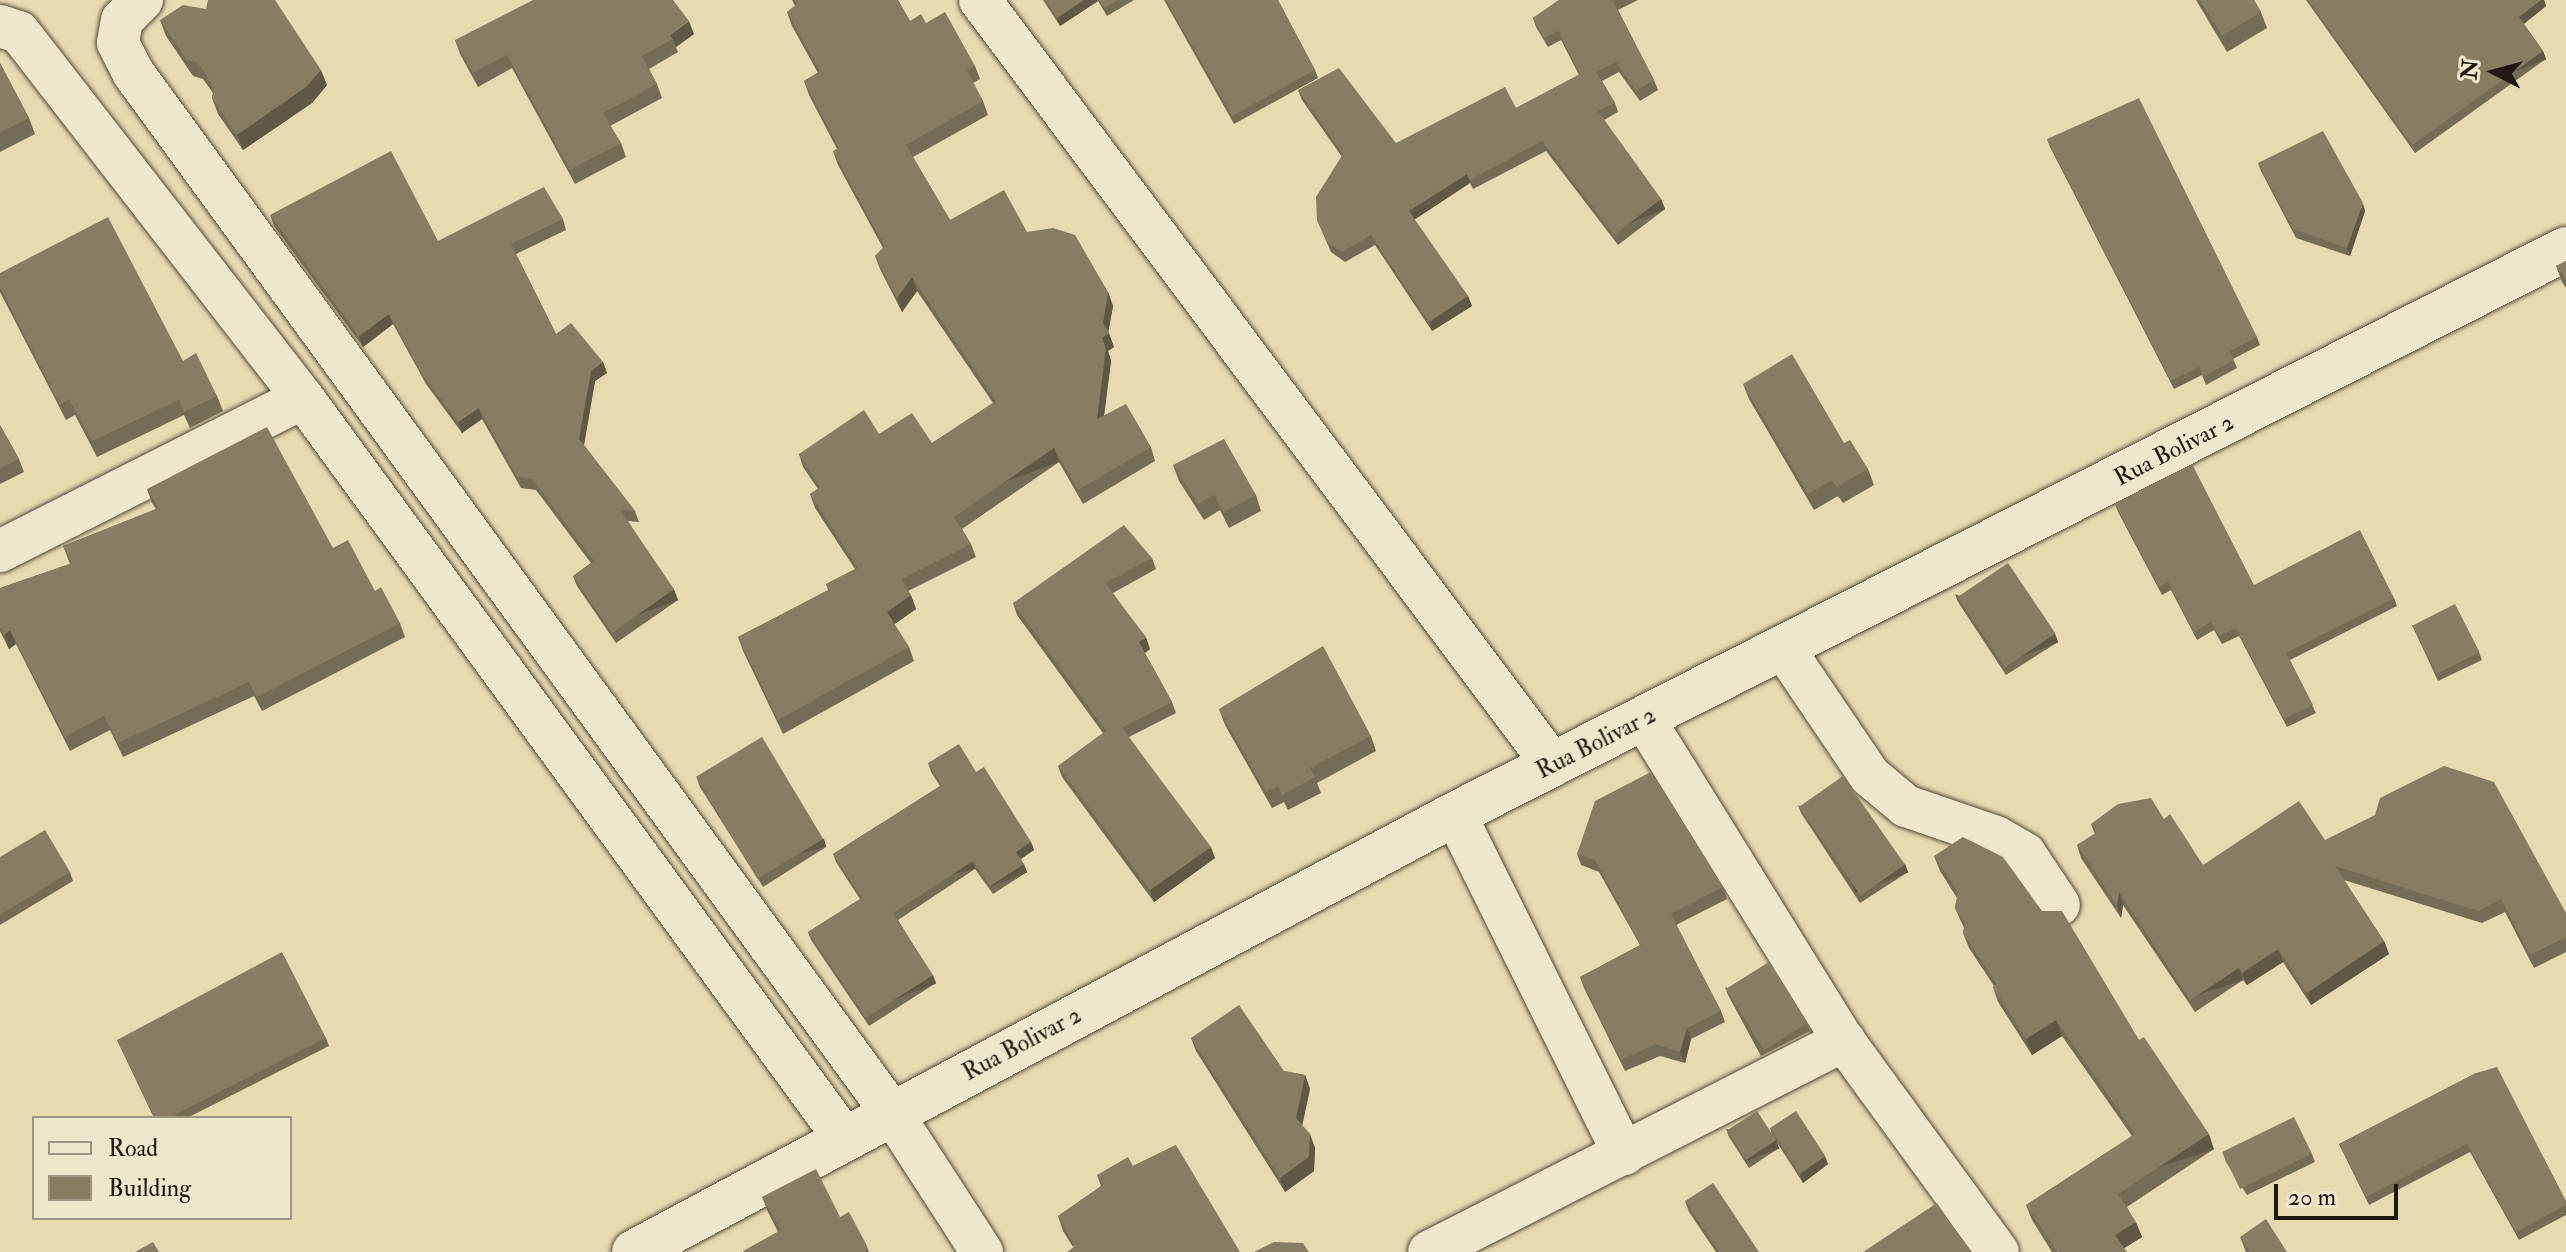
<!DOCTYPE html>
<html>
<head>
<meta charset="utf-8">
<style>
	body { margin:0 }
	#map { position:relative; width:2566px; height:1252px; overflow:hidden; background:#e7dab0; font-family:"IM FELL Double Pica",serif }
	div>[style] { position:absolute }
	.roads { filter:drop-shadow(0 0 2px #524838) drop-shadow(0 0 2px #524838) }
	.street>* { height:42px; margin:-21px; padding:0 21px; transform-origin:21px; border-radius:21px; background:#efe7cc }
	.secondary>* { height:44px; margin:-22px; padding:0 22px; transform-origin:22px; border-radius:22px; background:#efe7cc }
	.wall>* { inset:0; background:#756c55 }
	.shaded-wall>* { inset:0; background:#5f5845; transform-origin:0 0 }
	.building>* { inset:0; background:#887d63; transform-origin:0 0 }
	span { translate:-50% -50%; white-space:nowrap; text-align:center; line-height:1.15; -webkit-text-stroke:7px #efe7cc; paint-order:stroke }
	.street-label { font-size:24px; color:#211810 }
	.legend { position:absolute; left:32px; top:1116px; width:260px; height:104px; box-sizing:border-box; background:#efe7cc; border:2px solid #9d9481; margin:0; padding:10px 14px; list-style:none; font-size:24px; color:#211810 }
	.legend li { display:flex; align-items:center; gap:16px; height:40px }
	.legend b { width:40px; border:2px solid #9d9481 }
	.north { position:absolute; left:2454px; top:32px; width:80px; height:80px; -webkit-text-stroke:6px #efe7cc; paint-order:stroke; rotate:276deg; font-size:22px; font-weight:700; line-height:32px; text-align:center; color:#211810 }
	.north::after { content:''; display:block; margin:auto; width:28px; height:36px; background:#211810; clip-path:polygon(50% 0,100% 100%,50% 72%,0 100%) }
	.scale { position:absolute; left:2274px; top:1184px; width:124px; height:36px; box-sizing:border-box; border:4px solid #211810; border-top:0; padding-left:10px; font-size:24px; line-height:28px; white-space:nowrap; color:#211810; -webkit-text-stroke:6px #efe7cc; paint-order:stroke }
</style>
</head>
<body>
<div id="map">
	<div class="roads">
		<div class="street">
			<div style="left:142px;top:0;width:28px;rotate:135deg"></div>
			<div style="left:122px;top:20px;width:23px;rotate:100deg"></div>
			<div style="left:118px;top:43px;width:35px;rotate:63deg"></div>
			<div style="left:134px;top:74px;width:1286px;rotate:53.89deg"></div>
			<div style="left:892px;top:1113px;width:166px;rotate:57.1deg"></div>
			<div style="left:980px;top:0;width:956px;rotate:53.17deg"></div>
			<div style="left:0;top:26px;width:20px;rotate:18deg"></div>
			<div style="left:19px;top:32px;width:463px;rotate:52.2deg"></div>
			<div style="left:303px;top:398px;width:918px;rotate:53.82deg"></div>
			<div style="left:0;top:551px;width:339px;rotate:-26.8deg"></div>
			<div style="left:1784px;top:649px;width:153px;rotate:55.9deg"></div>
			<div style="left:1870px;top:776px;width:47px;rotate:39.8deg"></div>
			<div style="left:1906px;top:806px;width:95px;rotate:19deg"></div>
			<div style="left:1996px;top:837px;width:34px;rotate:30deg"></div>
			<div style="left:2025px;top:854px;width:61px;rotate:56.3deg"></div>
			<div style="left:1644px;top:719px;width:379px;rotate:58.2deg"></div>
			<div style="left:1844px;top:1041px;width:261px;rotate:53.9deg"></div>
			<div style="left:1455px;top:814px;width:380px;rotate:63.6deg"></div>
			<div style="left:1429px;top:1252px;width:466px;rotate:-27deg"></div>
		</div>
		<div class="secondary">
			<div style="left:634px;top:1252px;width:931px;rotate:-28.08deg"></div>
			<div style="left:1455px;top:814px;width:1246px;rotate:-26.96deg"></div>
		</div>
	</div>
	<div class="wall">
		<div style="clip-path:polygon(792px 0,898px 0,910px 21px,926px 23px,975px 66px,980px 79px,973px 83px,983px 101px,988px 115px,913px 157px,950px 220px,1027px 232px,1108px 292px,1113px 306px,1108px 332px,1114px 347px,1108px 351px,1111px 361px,1104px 415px,1151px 447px,1155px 461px,1083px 504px,1059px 462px,962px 529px,971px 544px,976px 557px,908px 591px,916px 609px,894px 624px,909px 647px,914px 661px,783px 734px,743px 651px,738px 637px,828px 590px,826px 584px,855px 569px,815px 508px,810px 494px,818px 489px,803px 467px,799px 454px,879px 434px,932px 443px,993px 403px,917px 291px,902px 312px,880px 269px,875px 256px,883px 248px,838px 165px,833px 151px,837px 149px,809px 95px,804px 81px,818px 73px,792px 26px,787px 12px,795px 6px)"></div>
		<div style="clip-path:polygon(1043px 0,1134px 0,1107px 16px,1098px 1px,1060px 26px)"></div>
		<div style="clip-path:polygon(1164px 0,1278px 0,1315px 70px,1318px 78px,1234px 124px)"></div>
		<div style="clip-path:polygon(1559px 0,1638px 0,1618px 10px,1654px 80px,1658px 90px,1640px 101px,1619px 72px,1602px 81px,1615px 103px,1618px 112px,1604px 120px,1661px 199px,1665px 209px,1618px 245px,1546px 151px,1473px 189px,1470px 183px,1414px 220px,1468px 296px,1472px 306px,1432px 331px,1375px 245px,1345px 262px,1331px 252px,1317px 220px,1342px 157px,1302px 100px,1298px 90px,1396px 143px,1516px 108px,1579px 75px,1561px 40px,1548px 47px,1536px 27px,1533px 18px)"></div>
		<div style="clip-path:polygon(2196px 0,2254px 0,2261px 12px,2267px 28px,2227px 52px)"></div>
		<div style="clip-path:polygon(2306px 0,2544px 0,2546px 6px,2524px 24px,2543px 51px,2546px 59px,2415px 153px)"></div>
		<div style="clip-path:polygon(160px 20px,327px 85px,312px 103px,243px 150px,218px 114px,212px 98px,213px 93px,203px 79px,193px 76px,166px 36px)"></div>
		<div style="clip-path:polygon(694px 34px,676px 47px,678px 52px,649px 69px,657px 84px,662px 98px,610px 126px,621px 143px,626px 157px,575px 184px,512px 68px,478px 87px,460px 54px,455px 40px)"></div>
		<div style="clip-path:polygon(0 63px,29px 118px,35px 134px,0 152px)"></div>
		<div style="clip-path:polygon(2047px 139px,2257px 337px,2260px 345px,2233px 359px,2237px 368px,2206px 385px,2202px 375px,2174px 389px,2050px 147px)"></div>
		<div style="clip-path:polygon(2258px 163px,2365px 211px,2350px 256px,2296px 238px,2261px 171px)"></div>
		<div style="clip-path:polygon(270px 215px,438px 241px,563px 219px,566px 230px,516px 254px,556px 334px,603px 362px,607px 373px,595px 381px,584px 445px,635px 511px,639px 522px,628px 521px,678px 600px,616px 643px,577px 586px,573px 576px,591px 563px,536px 490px,521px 488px,482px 419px,462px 433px,426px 384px,393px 324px,363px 347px,274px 226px)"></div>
		<div style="clip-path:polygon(2566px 261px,2566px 288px,2562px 282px,2556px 266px)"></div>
		<div style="clip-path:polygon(0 273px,183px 361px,217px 396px,223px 411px,190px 428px,184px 415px,97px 457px,75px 415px,66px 420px,0 292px)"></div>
		<div style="clip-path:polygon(1743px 384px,1844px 443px,1868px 469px,1874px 485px,1843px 503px,1838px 496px,1814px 510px,1749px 399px)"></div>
		<div style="clip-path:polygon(0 425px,19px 459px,24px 472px,0 484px)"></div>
		<div style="clip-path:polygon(1173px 465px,1256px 495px,1261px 511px,1229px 528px,1220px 510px,1204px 520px,1179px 481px)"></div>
		<div style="clip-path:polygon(147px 489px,333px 548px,375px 591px,400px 623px,405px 637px,262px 711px,254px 696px,123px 757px,110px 730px,70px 751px,16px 644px,9px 649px,0 631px,0 588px,70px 564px,63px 546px,156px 509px,152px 503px)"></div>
		<div style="clip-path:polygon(2115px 504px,2254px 585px,2394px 598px,2397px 606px,2290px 660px,2316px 713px,2287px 727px,2239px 636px,2222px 644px,2214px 630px,2197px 640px,2171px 590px,2162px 595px,2118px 512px)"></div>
		<div style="clip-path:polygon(1152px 558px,1156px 569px,1113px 593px,1150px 649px,1145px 653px,1172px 702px,1176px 713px,1129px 737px,1215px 858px,1154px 902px,1062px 777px,1058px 766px,1103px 733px,1017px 615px,1013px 603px)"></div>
		<div style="clip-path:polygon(1955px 594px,2055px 634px,2058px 642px,2006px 675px,1958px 602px)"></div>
		<div style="clip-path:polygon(2412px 625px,2479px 652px,2482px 660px,2438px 681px)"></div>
		<div style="clip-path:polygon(1219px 709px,1371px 736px,1376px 751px,1317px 783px,1321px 793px,1288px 810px,1284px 802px,1272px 808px,1225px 725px)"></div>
		<div style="clip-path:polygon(928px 763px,976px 772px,1031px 842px,1034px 850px,1021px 859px,1027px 872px,993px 894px,975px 869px,898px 920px,936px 983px,869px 1026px,811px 940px,808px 932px,860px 899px,836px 862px,833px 854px,940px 786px,931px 772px)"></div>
		<div style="clip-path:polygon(697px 779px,824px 839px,826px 847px,763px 887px,700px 787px)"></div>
		<div style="clip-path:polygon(1798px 805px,1905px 864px,1908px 872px,1860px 903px,1801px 813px)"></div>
		<div style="clip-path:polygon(2164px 819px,2203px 865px,2325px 840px,2566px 913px,2566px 952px,2534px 968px,2505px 912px,2482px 923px,2344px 880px,2384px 941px,2389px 954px,2311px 1005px,2283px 962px,2247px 985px,2243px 980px,2195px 1012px,2123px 905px,2121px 918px,2081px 858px,2077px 845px,2095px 834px,2091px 824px)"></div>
		<div style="clip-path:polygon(1577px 854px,1723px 887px,1727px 899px,1676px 925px,1721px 1011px,1725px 1022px,1691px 1039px,1685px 1063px,1660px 1056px,1625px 1071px,1584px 988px,1580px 977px,1640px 945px,1599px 872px,1581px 865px)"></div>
		<div style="clip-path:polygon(1934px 856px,2042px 911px,2139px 1040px,2214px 1149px,2127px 1207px,2142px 1237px,2124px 1248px,2127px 1252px,2052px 1252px,2032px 1220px,2026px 1205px,2132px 1136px,2062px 1036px,2032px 1055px,1998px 1002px,1993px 987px,1994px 986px,1969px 948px,1963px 933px,1964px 928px,1955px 908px,1957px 898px,1940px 871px)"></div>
		<div style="clip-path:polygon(0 857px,70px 872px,73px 881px,0 925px)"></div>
		<div style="clip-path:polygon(1725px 987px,1807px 1023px,1810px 1031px,1761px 1056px,1728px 995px)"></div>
		<div style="clip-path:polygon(326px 1038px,329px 1046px,187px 1118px,154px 1118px,117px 1040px)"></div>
		<div style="clip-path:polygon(1191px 1038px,1284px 1071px,1305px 1075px,1310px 1089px,1302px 1125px,1315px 1148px,1314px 1171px,1285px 1192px,1196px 1051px)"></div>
		<div style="clip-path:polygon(2476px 1073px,2566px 1201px,2566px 1215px,2519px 1240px,2470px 1152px,2369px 1205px,2339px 1144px)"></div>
		<div style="clip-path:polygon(1770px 1128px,1828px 1164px,1803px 1183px,1776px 1141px,1779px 1148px,1749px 1168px,1729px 1137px,1726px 1129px,1772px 1135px)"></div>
		<div style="clip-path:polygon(1176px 1145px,1073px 1247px,1063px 1231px,1058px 1216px,1101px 1186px,1097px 1175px,1133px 1166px)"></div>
		<div style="clip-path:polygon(2223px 1153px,2312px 1154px,2315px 1162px,2247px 1195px,2226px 1162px)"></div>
		<div style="clip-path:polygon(762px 1197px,840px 1217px,866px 1244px,869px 1252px,744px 1252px,778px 1232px,768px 1212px)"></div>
		<div style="clip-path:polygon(1685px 1201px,1759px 1252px,1716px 1252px,1689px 1212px)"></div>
		<div style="clip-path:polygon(2240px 1237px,2287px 1252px,2246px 1252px)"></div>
	</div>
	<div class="shaded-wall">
		<div style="clip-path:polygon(1084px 0,1097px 0,1098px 1px,1060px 26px,1057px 18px)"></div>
		<div style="clip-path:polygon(2541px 0,2544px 0,2546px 6px,2522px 25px,2519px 17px)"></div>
		<div style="clip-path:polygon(689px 21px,694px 34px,676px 47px,673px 39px,670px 35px)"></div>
		<div style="left:2543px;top:51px;width:9px;height:161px;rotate:69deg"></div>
		<div style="clip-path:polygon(321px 70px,327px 85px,312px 103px,243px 150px,237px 135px)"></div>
		<div style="clip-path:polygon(1467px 174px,1470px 183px,1412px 221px,1409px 211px)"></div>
		<div style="left:1661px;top:199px;width:11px;height:59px;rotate:68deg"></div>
		<div style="clip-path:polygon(2363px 203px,2365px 211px,2350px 256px,2347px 248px)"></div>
		<div style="clip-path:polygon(912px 277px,917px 291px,902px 312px,897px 298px)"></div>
		<div style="clip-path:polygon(1108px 292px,1113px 306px,1108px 334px,1109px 333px,1114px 347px,1108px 351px,1111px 361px,1102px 432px,1097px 419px,1103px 323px)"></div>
		<div style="clip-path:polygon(1468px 296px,1472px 306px,1432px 331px,1429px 322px)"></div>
		<div style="clip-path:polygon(389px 314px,393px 324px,363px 347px,359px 336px)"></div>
		<div style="clip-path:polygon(603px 362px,607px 373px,595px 381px,583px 450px,579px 439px,591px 371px)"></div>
		<div style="clip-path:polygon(479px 408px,482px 419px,462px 433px,458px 422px)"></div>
		<div style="left:1054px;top:448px;width:15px;height:121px;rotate:70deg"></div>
		<div style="left:674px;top:589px;width:12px;height:76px;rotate:70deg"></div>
		<div style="clip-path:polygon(911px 595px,916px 609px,892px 626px,887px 612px)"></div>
		<div style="clip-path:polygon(10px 630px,16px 644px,9px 649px,4px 635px)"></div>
		<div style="left:2055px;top:634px;width:9px;height:60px;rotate:69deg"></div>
		<div style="clip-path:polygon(1146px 637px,1150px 649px,1143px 654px,1139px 642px)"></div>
		<div style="left:824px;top:839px;width:8px;height:75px;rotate:76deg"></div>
		<div style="clip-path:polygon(1031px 842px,1034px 850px,1019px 860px,1016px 852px)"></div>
		<div style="clip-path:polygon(1211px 847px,1215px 858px,1154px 902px,1150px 890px)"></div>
		<div style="left:973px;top:861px;width:8px;height:95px;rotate:76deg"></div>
		<div style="left:1024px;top:864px;width:9px;height:40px;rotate:69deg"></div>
		<div style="left:1905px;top:864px;width:9px;height:57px;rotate:69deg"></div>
		<div style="clip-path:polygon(2119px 892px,2123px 905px,2121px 918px,2117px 906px)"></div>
		<div style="clip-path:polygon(2384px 941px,2389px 954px,2311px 1005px,2307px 993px)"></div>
		<div style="clip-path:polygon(2278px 949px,2283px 962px,2247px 985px,2242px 973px)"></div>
		<div style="left:2239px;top:968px;width:13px;height:59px;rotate:72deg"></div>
		<div style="left:933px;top:975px;width:9px;height:80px;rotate:69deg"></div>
		<div style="clip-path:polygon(2056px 1020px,2062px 1036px,2032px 1055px,2026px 1039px)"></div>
		<div style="clip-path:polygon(1687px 1028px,1691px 1039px,1685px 1063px,1680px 1052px)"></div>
		<div style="clip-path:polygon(1305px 1075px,1310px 1089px,1301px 1131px,1296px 1118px)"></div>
		<div style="clip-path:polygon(1310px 1134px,1315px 1148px,1314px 1171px,1285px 1192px,1280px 1178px)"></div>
		<div style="left:2209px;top:1134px;width:16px;height:109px;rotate:72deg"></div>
		<div style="left:1776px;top:1140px;width:9px;height:36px;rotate:69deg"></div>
		<div style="clip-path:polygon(1825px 1156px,1828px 1164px,1803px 1183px,1800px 1175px)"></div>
		<div style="clip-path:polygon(2136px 1222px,2142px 1237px,2121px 1250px,2115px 1235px)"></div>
	</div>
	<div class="building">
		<div style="clip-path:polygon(208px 0,275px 0,321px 70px,306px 87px,237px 135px,212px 98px,214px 88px,198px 63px,187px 60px,160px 20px,183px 5px,206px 9px)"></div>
		<div style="clip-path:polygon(533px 0,673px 0,689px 21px,670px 35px,673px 39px,642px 56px,657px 84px,603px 113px,621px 143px,570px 170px,507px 55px,473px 73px,455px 40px)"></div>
		<div style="clip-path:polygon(795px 0,898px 0,910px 21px,921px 14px,926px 23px,945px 12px,975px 66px,967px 70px,983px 101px,906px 145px,950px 220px,1004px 190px,1027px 232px,1053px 228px,1075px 235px,1108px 292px,1103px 323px,1109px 333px,1102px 338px,1106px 348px,1097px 419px,1126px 404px,1151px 447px,1078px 490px,1054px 448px,954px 517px,971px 544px,901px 579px,911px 595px,887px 612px,909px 647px,778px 720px,738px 637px,829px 590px,826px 584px,858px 568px,810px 494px,820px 487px,799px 454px,864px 410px,879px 434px,912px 413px,932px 443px,996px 401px,912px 277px,897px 298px,875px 256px,885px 247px,833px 151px,839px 148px,804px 81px,820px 71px,787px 12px,797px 4px)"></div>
		<div style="clip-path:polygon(1045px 0,1084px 0,1057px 18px)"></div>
		<div style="clip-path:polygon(1099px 0,1118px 0,1104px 8px)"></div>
		<div style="clip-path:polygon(1166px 0,1278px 0,1315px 70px,1232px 116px)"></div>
		<div style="clip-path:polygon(1559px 0,1616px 0,1613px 1px,1654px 80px,1636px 91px,1616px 62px,1596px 72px,1615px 103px,1598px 111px,1661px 199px,1614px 235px,1542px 141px,1470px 180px,1467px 174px,1409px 211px,1468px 296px,1429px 322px,1371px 235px,1342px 252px,1327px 242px,1317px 220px,1316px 197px,1343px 154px,1298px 90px,1339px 68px,1396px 143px,1505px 87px,1516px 108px,1580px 74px,1558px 31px,1544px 38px,1533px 18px)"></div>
		<div style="clip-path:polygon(2200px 0,2254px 0,2261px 12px,2222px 36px)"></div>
		<div style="clip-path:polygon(2308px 0,2541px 0,2519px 17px,2543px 51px,2412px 145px)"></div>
		<div style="clip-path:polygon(0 63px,29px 118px,0 133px)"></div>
		<div style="clip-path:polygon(2139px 98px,2257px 337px,2230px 351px,2234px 360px,2203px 377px,2199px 367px,2171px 381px,2047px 139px)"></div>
		<div style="clip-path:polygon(2323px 131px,2363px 203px,2347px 248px,2293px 229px,2258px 163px)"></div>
		<div style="clip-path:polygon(391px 151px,438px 241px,544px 187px,563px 219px,511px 244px,556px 334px,571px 323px,603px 362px,591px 371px,579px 439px,635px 511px,620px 510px,674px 589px,612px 633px,573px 576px,594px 561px,532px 479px,517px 477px,479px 408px,458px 422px,422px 374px,389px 314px,359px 336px,270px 215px)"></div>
		<div style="clip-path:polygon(108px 217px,183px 361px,196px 353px,217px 396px,184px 412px,179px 400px,92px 441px,69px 399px,60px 405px,0 287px,0 273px)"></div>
		<div style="clip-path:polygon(2566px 261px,2566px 280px,2556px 266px)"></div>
		<div style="clip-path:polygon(1792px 354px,1844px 443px,1850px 440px,1868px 469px,1837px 487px,1832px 480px,1808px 494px,1743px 384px)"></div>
		<div style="clip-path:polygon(0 425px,19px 459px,0 469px)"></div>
		<div style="clip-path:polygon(267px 427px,333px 548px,348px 540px,375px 591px,381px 587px,400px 623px,257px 697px,249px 682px,118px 743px,104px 716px,65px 737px,10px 630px,4px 635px,0 627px,0 588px,72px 563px,63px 546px,159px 508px,147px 489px)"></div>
		<div style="clip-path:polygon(1224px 439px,1256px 495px,1223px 512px,1214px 495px,1198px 504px,1173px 465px)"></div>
		<div style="clip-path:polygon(2192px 464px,2254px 585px,2360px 530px,2394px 598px,2286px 653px,2313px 705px,2284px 719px,2236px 628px,2219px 636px,2211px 622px,2194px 632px,2168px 582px,2159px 587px,2115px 504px)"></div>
		<div style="clip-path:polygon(1124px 525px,1152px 558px,1105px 583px,1146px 637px,1139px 642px,1172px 702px,1122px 728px,1211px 847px,1150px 890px,1058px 766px,1106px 731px,1013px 603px)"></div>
		<div style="left:2008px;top:563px;width:85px;height:61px;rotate:56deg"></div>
		<div style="left:2455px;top:604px;width:54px;height:48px;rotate:63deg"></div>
		<div style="clip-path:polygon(1323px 646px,1371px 736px,1310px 768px,1315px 777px,1282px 795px,1278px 786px,1266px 792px,1219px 709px)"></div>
		<div style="left:762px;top:737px;width:119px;height:77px;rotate:59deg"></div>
		<div style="clip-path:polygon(959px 744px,976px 772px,984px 767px,1031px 842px,1016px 852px,1024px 864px,990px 886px,973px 861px,893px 913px,933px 975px,866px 1018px,808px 932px,862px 898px,833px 854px,942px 785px,928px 763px)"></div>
		<div style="clip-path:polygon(2444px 766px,2494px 782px,2566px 913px,2566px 937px,2530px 955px,2501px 899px,2478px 911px,2335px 866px,2384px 941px,2307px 993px,2278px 949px,2242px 973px,2239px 968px,2190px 1000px,2119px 892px,2117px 906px,2077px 845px,2097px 832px,2091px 824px,2118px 804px,2151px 798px,2164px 819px,2170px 814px,2203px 865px,2299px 801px,2325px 840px,2375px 815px,2380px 798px)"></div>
		<div style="clip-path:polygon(1651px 772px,1723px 887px,1671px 914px,1721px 1011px,1687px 1028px,1680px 1052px,1655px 1044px,1621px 1060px,1580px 977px,1641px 945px,1595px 860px,1577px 854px,1595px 801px)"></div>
		<div style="left:1843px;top:776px;width:108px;height:54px;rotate:55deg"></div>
		<div style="clip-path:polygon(45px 830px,70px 872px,0 915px,0 857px)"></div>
		<div style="clip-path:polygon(1963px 837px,2003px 857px,2042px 911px,2062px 911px,2139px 1040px,2144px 1037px,2209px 1134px,2118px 1194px,2136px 1222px,2115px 1235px,2127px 1252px,2057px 1252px,2026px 1205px,2135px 1134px,2056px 1020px,2026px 1039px,1993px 987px,1997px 984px,1963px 933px,1965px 923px,1955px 908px,1958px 892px,1934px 856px)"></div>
		<div style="clip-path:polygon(282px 952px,326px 1038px,168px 1118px,155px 1118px,117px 1040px)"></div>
		<div style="left:1769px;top:962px;width:72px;height:51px;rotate:58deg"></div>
		<div style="clip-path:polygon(1239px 1005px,1284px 1071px,1305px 1075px,1296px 1118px,1310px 1134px,1309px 1157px,1280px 1178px,1191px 1038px)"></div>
		<div style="clip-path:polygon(2497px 1067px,2566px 1201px,2566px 1205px,2516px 1232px,2467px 1144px,2366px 1197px,2339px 1144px,2476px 1073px)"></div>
		<div style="left:1757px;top:1111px;width:35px;height:36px;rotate:57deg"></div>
		<div style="left:1796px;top:1111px;width:54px;height:31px;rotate:57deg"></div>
		<div style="left:2294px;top:1117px;width:41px;height:80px;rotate:64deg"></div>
		<div style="clip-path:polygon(1176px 1145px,1240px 1252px,1067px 1252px,1075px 1246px,1058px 1216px,1103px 1185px,1097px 1175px,1128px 1157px,1133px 1166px)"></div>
		<div style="clip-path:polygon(816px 1169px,840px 1217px,849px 1212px,866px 1244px,866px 1252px,744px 1252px,743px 1251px,781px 1230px,762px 1197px)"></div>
		<div style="clip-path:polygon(1713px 1183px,1759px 1252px,1719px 1252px,1685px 1201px)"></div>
		<div style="clip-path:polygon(1937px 1203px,1970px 1252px,1863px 1252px)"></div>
		<div style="clip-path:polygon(2266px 1219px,2287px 1252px,2250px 1252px,2240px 1237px)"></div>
		<div style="clip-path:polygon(153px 1242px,159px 1252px,135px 1252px)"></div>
		<div style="clip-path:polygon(1274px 1242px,1303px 1243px,1309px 1252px,1254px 1252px)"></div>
	</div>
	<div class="street-label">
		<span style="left:2174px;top:450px;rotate:-27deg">Rua Bolivar 2</span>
		<span style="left:1596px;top:743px;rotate:-27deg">Rua Bolivar 2</span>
		<span style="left:1022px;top:1044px;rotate:-28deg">Rua Bolivar 2</span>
	</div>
	<ul class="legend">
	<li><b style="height:10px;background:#efe7cc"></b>Road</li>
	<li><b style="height:22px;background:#887d63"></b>Building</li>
	</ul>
	<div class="north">N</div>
	<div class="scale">20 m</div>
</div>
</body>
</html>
